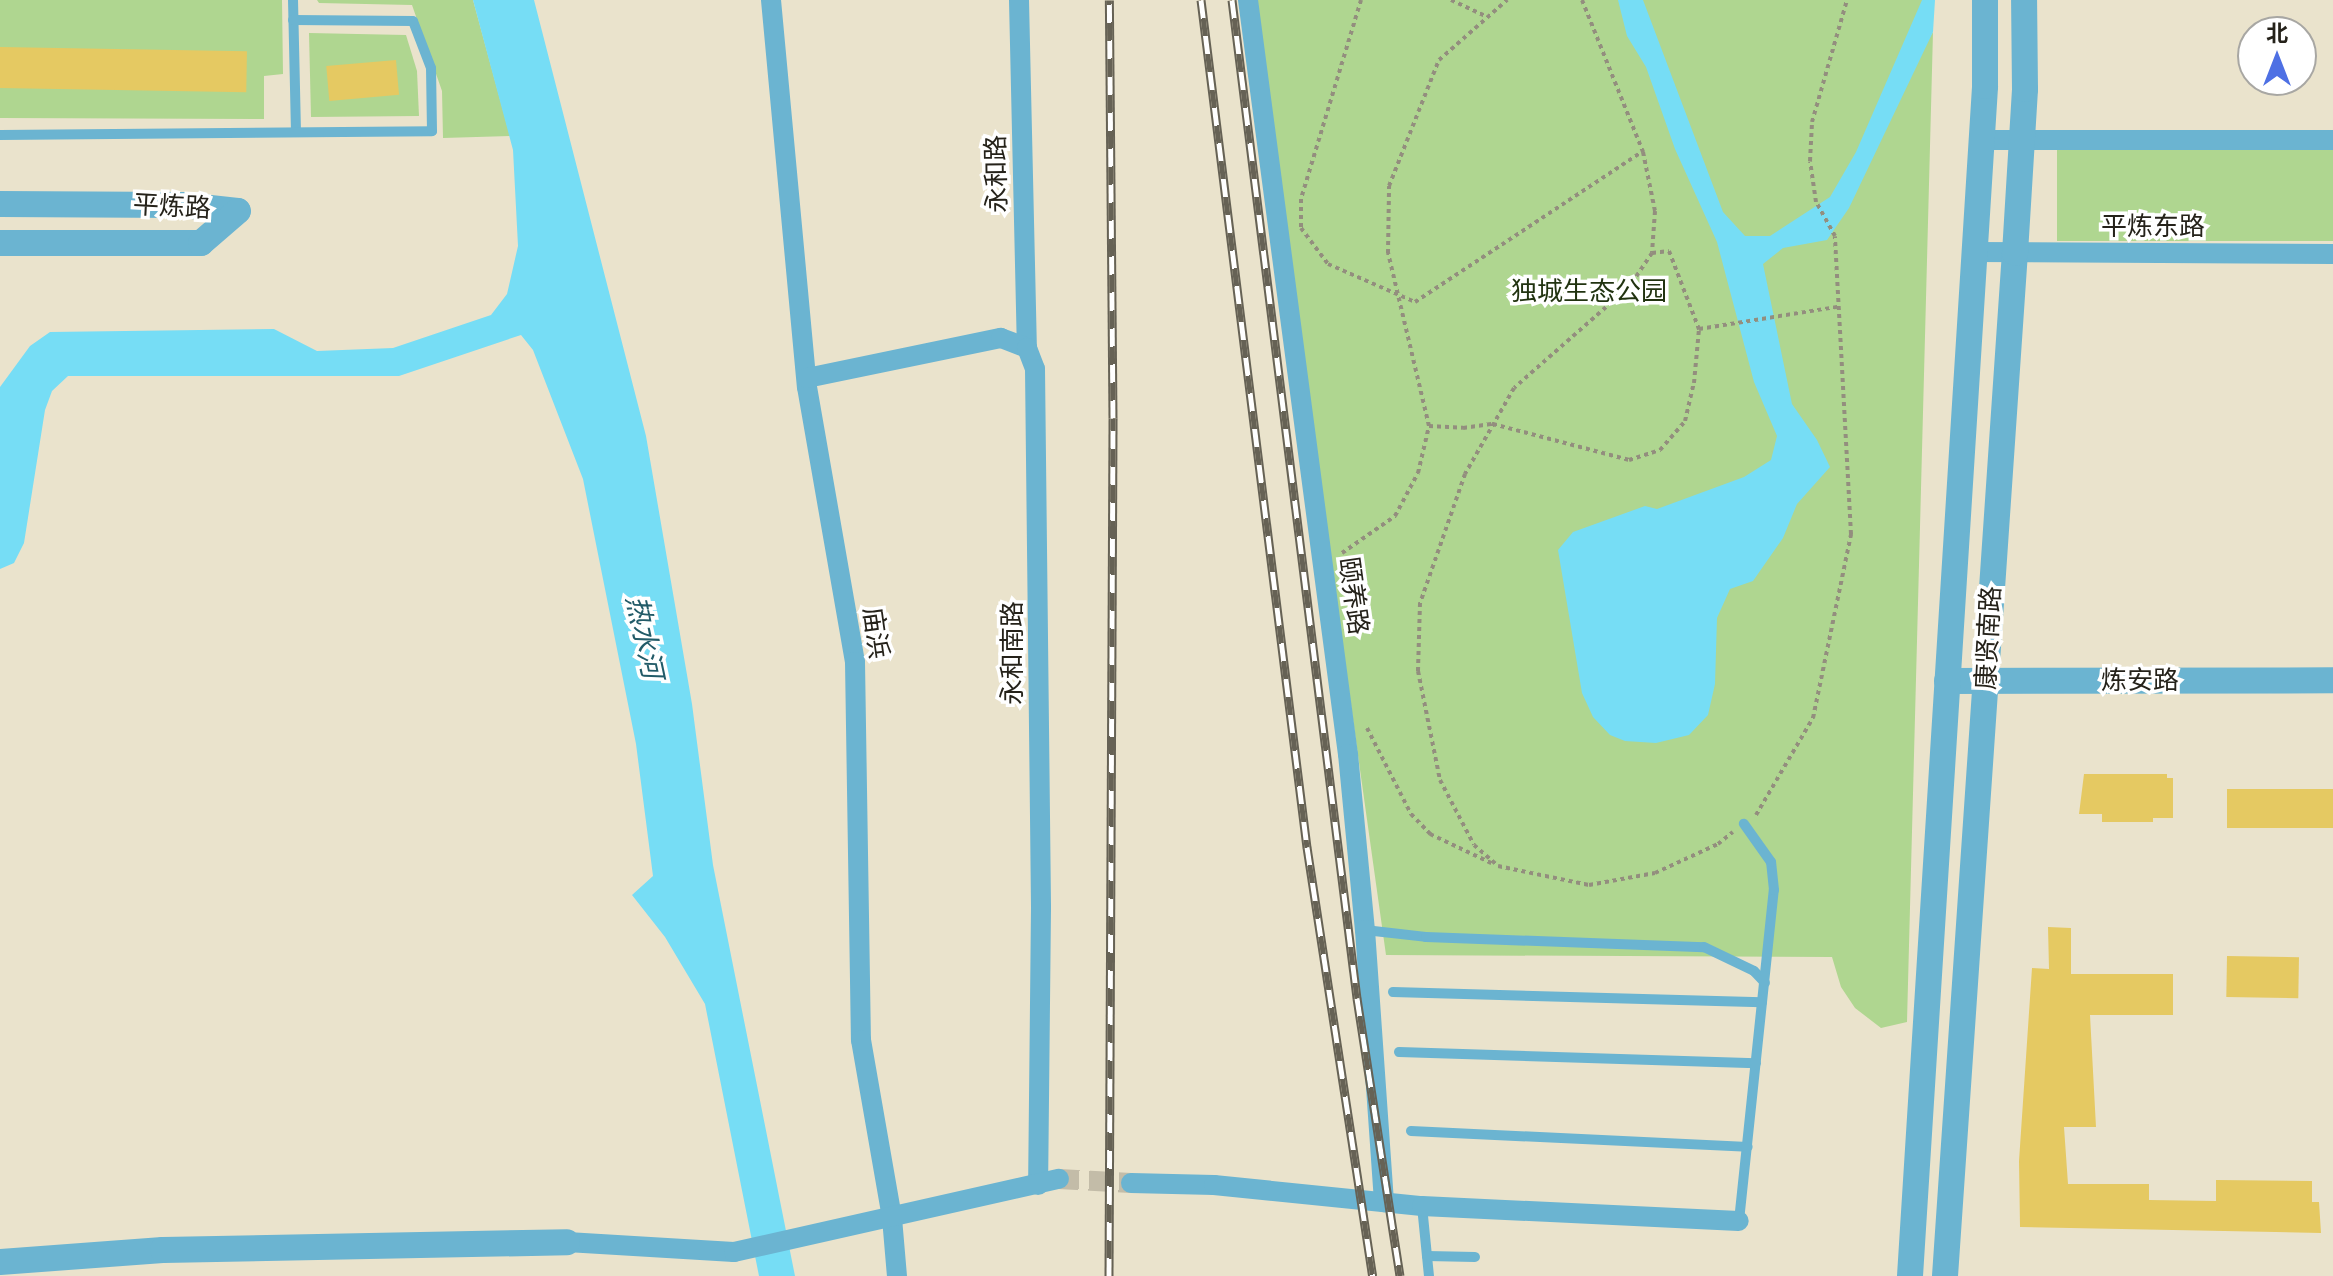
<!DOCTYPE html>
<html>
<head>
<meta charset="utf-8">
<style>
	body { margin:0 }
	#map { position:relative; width:2333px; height:1276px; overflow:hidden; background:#eae3cc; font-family:"DM Sans","Noto Sans SC",sans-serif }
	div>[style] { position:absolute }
	.green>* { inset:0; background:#afd690; transform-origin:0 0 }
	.water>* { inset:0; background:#76ddf5 }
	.building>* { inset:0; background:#e5c962; transform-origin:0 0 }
	.minor-tunnel>* { height:20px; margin-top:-10px; transform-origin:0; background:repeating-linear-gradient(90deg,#c3bca8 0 20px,transparent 0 30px) }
	.path>* { height:4px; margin-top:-2px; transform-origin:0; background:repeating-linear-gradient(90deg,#938e7e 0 4px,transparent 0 8px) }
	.service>* { height:10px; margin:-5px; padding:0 5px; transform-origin:5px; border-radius:5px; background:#6bb4d1 }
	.minor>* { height:20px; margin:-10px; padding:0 10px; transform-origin:10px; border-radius:10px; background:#6bb4d1 }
	.tertiary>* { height:26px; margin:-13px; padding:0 13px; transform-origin:13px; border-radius:13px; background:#6bb4d1 }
	.rail>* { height:9px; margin-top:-4.5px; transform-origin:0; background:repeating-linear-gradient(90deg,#fff 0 18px,#666255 0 36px); box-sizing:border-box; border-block:2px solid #666255 }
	span { translate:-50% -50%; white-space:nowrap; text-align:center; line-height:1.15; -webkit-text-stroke:7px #fff; paint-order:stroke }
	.street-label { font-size:26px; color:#25221a }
	.park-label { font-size:26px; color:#213310 }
	.water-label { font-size:28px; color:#225b68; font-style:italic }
	.north { position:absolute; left:2237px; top:16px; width:80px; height:80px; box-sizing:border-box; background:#fff; border:2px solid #a8a7a3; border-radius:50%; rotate:0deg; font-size:22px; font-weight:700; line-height:32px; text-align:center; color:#25221a }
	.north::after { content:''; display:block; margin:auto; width:28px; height:36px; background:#4e70e4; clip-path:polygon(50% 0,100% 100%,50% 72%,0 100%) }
</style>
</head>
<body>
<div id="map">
	<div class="green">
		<div style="clip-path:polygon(0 0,282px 0,283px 74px,264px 76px,264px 119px,0 118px)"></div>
		<div style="clip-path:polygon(317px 0,473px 0,510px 136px,443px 138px,442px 91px,412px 5px,319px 3px)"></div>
		<div style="clip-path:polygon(1252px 0,1923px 0,1923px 48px,1933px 32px,1907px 1022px,1881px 1028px,1855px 1008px,1841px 987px,1832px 957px,1386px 955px)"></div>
		<div style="clip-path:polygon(309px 33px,406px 35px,417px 71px,419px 116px,311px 117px)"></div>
		<div style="left:2057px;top:144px;width:276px;height:97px"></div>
	</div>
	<div class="water">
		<div style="clip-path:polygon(473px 0,534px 0,646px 436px,692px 704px,713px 865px,795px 1276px,759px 1276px,705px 1004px,665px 937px,632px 895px,653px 876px,636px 744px,583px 479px,533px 350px,521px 335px,399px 376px,68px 376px,52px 391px,45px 410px,24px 543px,14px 563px,0 569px,0 387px,30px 346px,50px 332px,274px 329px,317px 351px,393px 348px,491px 315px,507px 294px,518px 246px,513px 150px)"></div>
		<div style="clip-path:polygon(1618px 0,1643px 0,1723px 212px,1745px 236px,1770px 236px,1830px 197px,1856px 152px,1922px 0,1935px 0,1933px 32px,1849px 208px,1827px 240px,1783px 248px,1763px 264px,1792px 404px,1817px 440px,1830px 467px,1797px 504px,1783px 538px,1753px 581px,1730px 589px,1717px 618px,1715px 684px,1708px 715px,1689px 735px,1656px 743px,1625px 741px,1610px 735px,1593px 717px,1582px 693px,1558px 550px,1573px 532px,1645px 506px,1657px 509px,1744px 477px,1771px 460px,1777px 436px,1754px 382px,1717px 242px,1675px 149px,1646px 67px,1627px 36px)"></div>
	</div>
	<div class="building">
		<div style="left:0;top:47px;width:247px;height:41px;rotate:1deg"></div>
		<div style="left:396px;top:60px;width:35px;height:70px;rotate:85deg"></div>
		<div style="clip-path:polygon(2084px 774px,2167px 774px,2167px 778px,2173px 778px,2173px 818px,2153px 818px,2153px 822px,2102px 822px,2102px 814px,2079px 814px)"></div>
		<div style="left:2227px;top:789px;width:106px;height:39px"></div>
		<div style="clip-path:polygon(2048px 927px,2071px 928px,2071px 974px,2173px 974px,2173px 1015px,2090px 1015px,2096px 1127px,2064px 1127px,2068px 1184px,2149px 1184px,2149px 1200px,2216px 1201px,2216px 1180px,2312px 1181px,2312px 1202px,2319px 1202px,2321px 1233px,2020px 1227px,2019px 1161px,2032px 968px,2049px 969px)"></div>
		<div style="left:2227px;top:956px;width:72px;height:41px;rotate:1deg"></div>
	</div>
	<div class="minor-tunnel">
		<div style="left:1059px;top:1179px;width:72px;rotate:3.2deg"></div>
	</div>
	<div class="path">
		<div style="left:1361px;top:0;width:208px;rotate:106.8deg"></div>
		<div style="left:1301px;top:199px;width:29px;rotate:90deg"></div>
		<div style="left:1301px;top:228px;width:45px;rotate:53.1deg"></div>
		<div style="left:1328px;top:264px;width:95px;rotate:23.6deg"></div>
		<div style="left:1415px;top:302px;width:272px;rotate:-33.5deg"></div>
		<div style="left:1451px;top:0;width:40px;rotate:25deg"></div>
		<div style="left:1582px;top:0;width:164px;rotate:68.1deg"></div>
		<div style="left:1643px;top:152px;width:60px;rotate:78.5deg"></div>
		<div style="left:1655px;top:211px;width:42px;rotate:94.1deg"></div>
		<div style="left:1652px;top:253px;width:40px;rotate:124deg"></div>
		<div style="left:1630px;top:286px;width:154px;rotate:138.7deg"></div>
		<div style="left:1514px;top:388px;width:99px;rotate:119.7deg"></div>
		<div style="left:1465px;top:474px;width:137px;rotate:109.2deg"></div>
		<div style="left:1420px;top:603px;width:68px;rotate:91.7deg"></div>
		<div style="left:1418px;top:671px;width:111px;rotate:78.6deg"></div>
		<div style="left:1440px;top:780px;width:73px;rotate:62.4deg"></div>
		<div style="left:1474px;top:845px;width:32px;rotate:41deg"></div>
		<div style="left:1498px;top:866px;width:93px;rotate:11.8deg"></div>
		<div style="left:1589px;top:885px;width:67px;rotate:-10.3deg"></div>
		<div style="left:1655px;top:873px;width:69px;rotate:-24.7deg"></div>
		<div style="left:1718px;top:844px;width:19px;rotate:-39deg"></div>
		<div style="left:1652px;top:253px;width:17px;rotate:-7deg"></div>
		<div style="left:1669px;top:251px;width:84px;rotate:69deg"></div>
		<div style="left:1429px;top:426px;width:34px;rotate:3deg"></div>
		<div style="left:1463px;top:428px;width:30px;rotate:-8deg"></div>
		<div style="left:1493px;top:424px;width:141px;rotate:14.8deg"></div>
		<div style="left:1629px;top:460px;width:33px;rotate:-18deg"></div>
		<div style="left:1660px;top:450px;width:38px;rotate:-49deg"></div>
		<div style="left:1685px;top:421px;width:39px;rotate:-77deg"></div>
		<div style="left:1694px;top:383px;width:54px;rotate:-84.7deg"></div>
		<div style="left:1699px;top:329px;width:140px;rotate:-9.1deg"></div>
		<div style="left:1342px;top:553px;width:65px;rotate:-34.9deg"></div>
		<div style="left:1395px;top:516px;width:49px;rotate:-61.9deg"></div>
		<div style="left:1418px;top:473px;width:48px;rotate:-76.8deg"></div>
		<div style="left:1429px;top:426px;width:178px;rotate:-103.3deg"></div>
		<div style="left:1388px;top:253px;width:67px;rotate:-89.1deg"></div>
		<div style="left:1389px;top:186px;width:136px;rotate:-68.4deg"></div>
		<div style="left:1439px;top:60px;width:91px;rotate:-41.4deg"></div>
		<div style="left:1367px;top:728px;width:97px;rotate:62.9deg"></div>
		<div style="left:1411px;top:814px;width:28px;rotate:46deg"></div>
		<div style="left:1430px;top:834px;width:68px;rotate:25.4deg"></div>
		<div style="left:1756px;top:815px;width:113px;rotate:-59.6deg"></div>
		<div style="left:1813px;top:718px;width:188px;rotate:-78.3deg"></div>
		<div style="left:1851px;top:534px;width:298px;rotate:-93.1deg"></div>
		<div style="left:1835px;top:236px;width:39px;rotate:-119deg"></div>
		<div style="left:1816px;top:202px;width:41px;rotate:-98.3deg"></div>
		<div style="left:1810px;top:161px;width:39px;rotate:-87deg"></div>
		<div style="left:1812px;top:122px;width:127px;rotate:-74deg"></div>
	</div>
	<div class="service">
		<div style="left:293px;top:0;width:132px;rotate:88.7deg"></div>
		<div style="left:0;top:135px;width:432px;rotate:-0.5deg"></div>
		<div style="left:432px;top:131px;width:63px;rotate:-90.9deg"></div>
		<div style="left:431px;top:68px;width:50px;rotate:-111deg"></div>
		<div style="left:413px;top:21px;width:120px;rotate:-179.5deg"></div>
		<div style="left:1365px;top:930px;width:61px;rotate:6.5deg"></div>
		<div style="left:1426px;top:937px;width:278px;rotate:2.1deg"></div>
		<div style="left:1704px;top:947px;width:55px;rotate:25.6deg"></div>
		<div style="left:1754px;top:971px;width:16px;rotate:47deg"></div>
		<div style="left:1393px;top:992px;width:369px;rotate:1.6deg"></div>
		<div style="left:1399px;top:1052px;width:357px;rotate:1.8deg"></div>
		<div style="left:1411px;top:1131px;width:337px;rotate:2.7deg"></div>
		<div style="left:1422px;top:1206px;width:70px;rotate:84.3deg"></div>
		<div style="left:1739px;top:1221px;width:333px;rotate:-84deg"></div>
		<div style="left:1774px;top:890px;width:28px;rotate:-96deg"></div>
		<div style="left:1771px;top:862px;width:47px;rotate:-125.4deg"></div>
		<div style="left:1427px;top:1256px;width:48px;rotate:1.2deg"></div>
	</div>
	<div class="minor">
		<div style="left:771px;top:0;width:389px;rotate:84.7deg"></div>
		<div style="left:807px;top:387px;width:279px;rotate:80.1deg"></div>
		<div style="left:855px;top:662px;width:378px;rotate:89.1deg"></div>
		<div style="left:861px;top:1040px;width:181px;rotate:80.1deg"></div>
		<div style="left:892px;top:1218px;width:58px;rotate:85.1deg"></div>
		<div style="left:1019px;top:0;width:348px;rotate:88.7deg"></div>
		<div style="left:1248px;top:0;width:761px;rotate:82.45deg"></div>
		<div style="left:1348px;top:754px;width:177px;rotate:84.5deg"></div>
		<div style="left:1365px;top:930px;width:273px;rotate:86deg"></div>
		<div style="left:1981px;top:140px;width:352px"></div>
		<div style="left:1973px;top:252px;width:360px;rotate:0.3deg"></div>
		<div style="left:807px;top:378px;width:198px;rotate:-11.7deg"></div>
		<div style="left:1001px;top:338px;width:28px;rotate:21deg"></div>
		<div style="left:1027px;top:348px;width:22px;rotate:69deg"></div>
		<div style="left:1035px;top:369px;width:539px;rotate:89.36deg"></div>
		<div style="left:1041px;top:908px;width:277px;rotate:90.6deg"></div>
		<div style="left:1131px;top:1183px;width:83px;rotate:1.4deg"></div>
		<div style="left:1214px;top:1185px;width:209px;rotate:5.8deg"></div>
		<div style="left:1422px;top:1206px;width:317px;rotate:2.7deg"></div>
		<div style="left:567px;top:1242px;width:167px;rotate:3.4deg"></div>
		<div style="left:734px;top:1252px;width:333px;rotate:-12.7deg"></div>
	</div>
	<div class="tertiary">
		<div style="left:0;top:204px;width:183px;rotate:0.3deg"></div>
		<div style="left:183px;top:205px;width:55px;rotate:6.2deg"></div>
		<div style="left:0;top:243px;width:201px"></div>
		<div style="left:201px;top:243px;width:49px;rotate:-40.9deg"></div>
		<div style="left:1947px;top:681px;width:386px;rotate:-0.1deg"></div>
		<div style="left:0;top:1262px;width:163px;rotate:-4.2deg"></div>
		<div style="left:163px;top:1250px;width:404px;rotate:-1.1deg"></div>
		<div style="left:1910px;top:1276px;width:1192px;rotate:-86.39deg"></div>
		<div style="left:1985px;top:86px;width:86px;rotate:-90deg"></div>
		<div style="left:1945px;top:1276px;width:1025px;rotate:-86.09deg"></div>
		<div style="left:2015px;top:253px;width:164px;rotate:-86.5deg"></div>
		<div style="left:2025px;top:89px;width:89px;rotate:-90.6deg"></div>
	</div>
	<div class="rail">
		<div style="left:1201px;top:0;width:854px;rotate:82.87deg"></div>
		<div style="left:1307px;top:847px;width:434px;rotate:81.3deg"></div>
		<div style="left:1232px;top:0;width:1006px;rotate:82.86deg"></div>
		<div style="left:1357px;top:998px;width:281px;rotate:81.2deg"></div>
		<div style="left:1109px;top:1276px;width:858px;rotate:-89.73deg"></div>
		<div style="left:1113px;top:418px;width:418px;rotate:-90.5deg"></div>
	</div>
	<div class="street-label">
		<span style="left:997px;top:174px;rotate:-91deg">永和路</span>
		<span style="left:172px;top:207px;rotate:3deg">平炼路</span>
		<span style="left:2153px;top:227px">平炼东路</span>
		<span style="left:1353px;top:596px;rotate:82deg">颐养路</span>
		<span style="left:875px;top:633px;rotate:82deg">庙浜</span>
		<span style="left:1989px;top:638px;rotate:-87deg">康贤南路</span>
		<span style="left:1013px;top:653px;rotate:-90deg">永和南路</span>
		<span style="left:2140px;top:681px">炼安路</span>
	</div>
	<div class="park-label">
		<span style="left:1589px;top:292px">独城生态公园</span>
	</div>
	<div class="water-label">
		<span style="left:644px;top:637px;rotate:78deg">热水河</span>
	</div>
	<div class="north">北</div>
</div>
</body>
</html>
